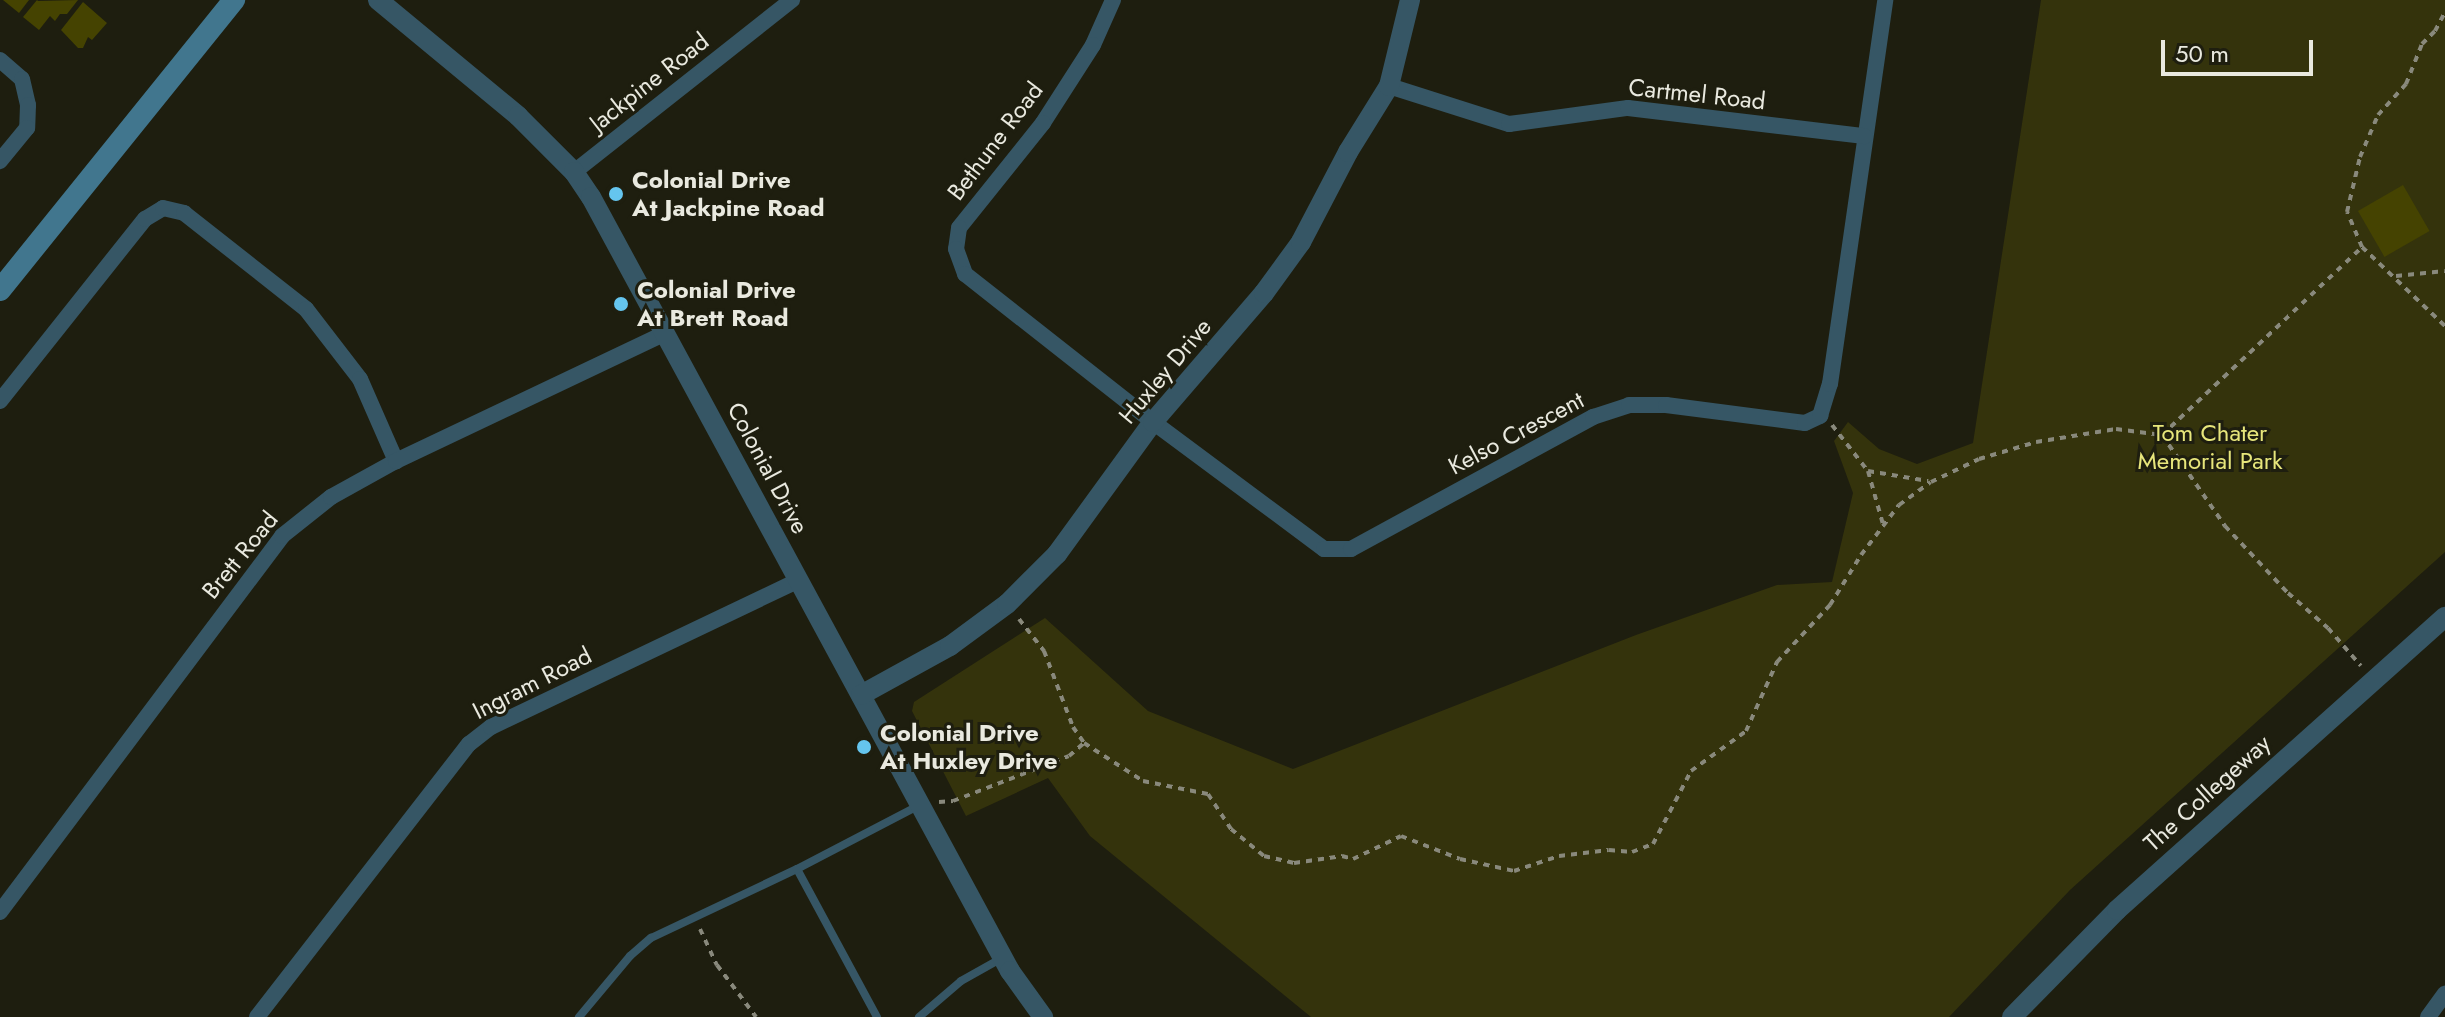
<!DOCTYPE html>
<html>
<head>
<meta charset="utf-8">
<style>
	body { margin:0 }
	#map { position:relative; width:2445px; height:1017px; overflow:hidden; background:#1e1e0f; font-family:Jost,sans-serif }
	div>[style] { position:absolute }
	.green>* { inset:0; background:#34330c }
	.building>* { inset:0; background:#454301; transform-origin:0 0 }
	.path>* { height:4px; margin-top:-2px; transform-origin:0; background:repeating-linear-gradient(90deg,#89897c 0 6px,transparent 0 12px) }
	.service>* { height:8px; margin:-4px; padding:0 4px; transform-origin:4px; border-radius:4px; background:#365665 }
	.minor>* { height:16px; margin:-8px; padding:0 8px; transform-origin:8px; border-radius:8px; background:#365665 }
	.tertiary>* { height:20px; margin:-10px; padding:0 10px; transform-origin:10px; border-radius:10px; background:#365665 }
	.secondary>* { height:22px; margin:-11px; padding:0 11px; transform-origin:11px; border-radius:11px; background:#41768e }
	.dots>* { width:22px; height:22px; translate:-50% -50%; box-sizing:border-box; border:4px solid #1e1e0f; border-radius:50% }
	span { translate:-50% -50%; white-space:nowrap; text-align:center; line-height:1.15; -webkit-text-stroke:6px #1e1e0f; paint-order:stroke }
	.street-label { font-size:24px; color:#e9e9df }
	.poi-label { font-size:24px; color:#e9e9df; font-weight:700 }
	.left { translate:0 -50%; text-align:left }
	.park-label { font-size:24px; color:#e7e67b }
	.scale { position:absolute; left:2161px; top:40px; width:152px; height:36px; box-sizing:border-box; border:4px solid #e9e9df; border-top:0; padding-left:10px; font-size:24px; line-height:28px; white-space:nowrap; color:#e9e9df; -webkit-text-stroke:6px #1e1e0f; paint-order:stroke }
</style>
</head>
<body>
<div id="map">
	<div class="green">
		<div style="clip-path:polygon(2041px 0,2445px 0,2445px 552px,2070px 890px,1949px 1017px,1311px 1017px,1090px 836px,1048px 778px,966px 816px,912px 711px,914px 702px,1045px 618px,1148px 711px,1293px 769px,1636px 635px,1777px 585px,1832px 582px,1853px 493px,1834px 441px,1848px 422px,1879px 449px,1917px 464px,1973px 443px)"></div>
	</div>
	<div class="building">
		<div style="clip-path:polygon(3px 0,29px 0,19px 13px)"></div>
		<div style="clip-path:polygon(37px 0,38px 1px,78px 0,67px 14px,60px 14px,55px 21px,50px 16px,39px 30px,23px 17px)"></div>
		<div style="clip-path:polygon(83px 2px,107px 23px,92px 40px,88px 37px,83px 48px,78px 48px,61px 30px)"></div>
		<div style="left:2403px;top:185px;width:53px;height:52px;rotate:60deg"></div>
	</div>
	<div class="path">
		<div style="left:2362px;top:247px;width:115px;rotate:43.6deg"></div>
		<div style="left:2396px;top:276px;width:49px;rotate:-5.8deg"></div>
		<div style="left:1832px;top:425px;width:58px;rotate:52deg"></div>
		<div style="left:1868px;top:471px;width:59px;rotate:74.3deg"></div>
		<div style="left:2162px;top:435px;width:111px;rotate:55.3deg"></div>
		<div style="left:2225px;top:526px;width:92px;rotate:46.8deg"></div>
		<div style="left:2288px;top:593px;width:53px;rotate:41.2deg"></div>
		<div style="left:2328px;top:628px;width:50px;rotate:49deg"></div>
		<div style="left:1868px;top:471px;width:61px;rotate:9.5deg"></div>
		<div style="left:1019px;top:619px;width:41px;rotate:52deg"></div>
		<div style="left:1044px;top:651px;width:81px;rotate:69.1deg"></div>
		<div style="left:1073px;top:727px;width:19px;rotate:55deg"></div>
		<div style="left:1084px;top:743px;width:70px;rotate:32.8deg"></div>
		<div style="left:1143px;top:781px;width:66px;rotate:11.3deg"></div>
		<div style="left:1208px;top:794px;width:42px;rotate:56.7deg"></div>
		<div style="left:1231px;top:829px;width:43px;rotate:39.3deg"></div>
		<div style="left:1264px;top:856px;width:31px;rotate:13deg"></div>
		<div style="left:1294px;top:863px;width:49px;rotate:-8.3deg"></div>
		<div style="left:1342px;top:856px;width:11px;rotate:15deg"></div>
		<div style="left:1353px;top:859px;width:53px;rotate:-25.6deg"></div>
		<div style="left:1401px;top:836px;width:63px;rotate:21.3deg"></div>
		<div style="left:1460px;top:859px;width:55px;rotate:12.5deg"></div>
		<div style="left:1514px;top:871px;width:47px;rotate:-18.4deg"></div>
		<div style="left:1559px;top:856px;width:50px;rotate:-6.8deg"></div>
		<div style="left:1609px;top:850px;width:23px;rotate:5deg"></div>
		<div style="left:1632px;top:852px;width:22px;rotate:-21deg"></div>
		<div style="left:1653px;top:844px;width:82px;rotate:-62.5deg"></div>
		<div style="left:1691px;top:771px;width:68px;rotate:-36deg"></div>
		<div style="left:1746px;top:731px;width:76px;rotate:-65.8deg"></div>
		<div style="left:1777px;top:662px;width:78px;rotate:-47.1deg"></div>
		<div style="left:1830px;top:605px;width:59px;rotate:-58.2deg"></div>
		<div style="left:1861px;top:555px;width:63px;rotate:-52.8deg"></div>
		<div style="left:1899px;top:505px;width:39px;rotate:-36deg"></div>
		<div style="left:1931px;top:482px;width:53px;rotate:-25.6deg"></div>
		<div style="left:1979px;top:459px;width:59px;rotate:-16.6deg"></div>
		<div style="left:2036px;top:442px;width:81px;rotate:-9.2deg"></div>
		<div style="left:2116px;top:429px;width:46px;rotate:7.4deg"></div>
		<div style="left:2162px;top:435px;width:274px;rotate:-43.2deg"></div>
		<div style="left:2362px;top:247px;width:38px;rotate:-113deg"></div>
		<div style="left:2347px;top:212px;width:57px;rotate:-76.7deg"></div>
		<div style="left:2360px;top:157px;width:46px;rotate:-66.8deg"></div>
		<div style="left:2378px;top:115px;width:42px;rotate:-47.9deg"></div>
		<div style="left:2406px;top:84px;width:43px;rotate:-68.2deg"></div>
		<div style="left:2422px;top:44px;width:18px;rotate:-45deg"></div>
		<div style="left:2435px;top:31px;width:21px;rotate:-62deg"></div>
		<div style="left:939px;top:802px;width:14px;rotate:-4deg"></div>
		<div style="left:953px;top:801px;width:124px;rotate:-21.2deg"></div>
		<div style="left:1069px;top:756px;width:20px;rotate:-41deg"></div>
		<div style="left:700px;top:929px;width:40px;rotate:65deg"></div>
		<div style="left:717px;top:965px;width:65px;rotate:53.1deg"></div>
	</div>
	<div class="service">
		<div style="left:797px;top:869px;width:168px;rotate:61.6deg"></div>
		<div style="left:579px;top:1017px;width:80px;rotate:-50.1deg"></div>
		<div style="left:630px;top:956px;width:28px;rotate:-41deg"></div>
		<div style="left:651px;top:938px;width:161px;rotate:-25.3deg"></div>
		<div style="left:797px;top:869px;width:139px;rotate:-27.5deg"></div>
		<div style="left:919px;top:1017px;width:55px;rotate:-40.6deg"></div>
		<div style="left:961px;top:981px;width:47px;rotate:-29.3deg"></div>
	</div>
	<div class="minor">
		<div style="left:1113px;top:0;width:49px;rotate:114deg"></div>
		<div style="left:1093px;top:45px;width:93px;rotate:122.7deg"></div>
		<div style="left:1043px;top:123px;width:134px;rotate:128.7deg"></div>
		<div style="left:959px;top:228px;width:21px;rotate:98deg"></div>
		<div style="left:956px;top:249px;width:27px;rotate:70deg"></div>
		<div style="left:965px;top:274px;width:239px;rotate:38.2deg"></div>
		<div style="left:1153px;top:422px;width:213px;rotate:36.6deg"></div>
		<div style="left:1324px;top:549px;width:27px"></div>
		<div style="left:1351px;top:549px;width:276px;rotate:-28.6deg"></div>
		<div style="left:1593px;top:417px;width:38px;rotate:-18deg"></div>
		<div style="left:1629px;top:405px;width:37px"></div>
		<div style="left:1666px;top:405px;width:140px;rotate:7.4deg"></div>
		<div style="left:1805px;top:423px;width:17px;rotate:-25deg"></div>
		<div style="left:1820px;top:416px;width:34px;rotate:-73deg"></div>
		<div style="left:1830px;top:384px;width:388px;rotate:-81.8deg"></div>
		<div style="left:0;top:60px;width:29px;rotate:41deg"></div>
		<div style="left:22px;top:79px;width:27px;rotate:77deg"></div>
		<div style="left:28px;top:105px;width:23px;rotate:92deg"></div>
		<div style="left:27px;top:128px;width:43px;rotate:129.3deg"></div>
		<div style="left:1389px;top:86px;width:126px;rotate:17.6deg"></div>
		<div style="left:1509px;top:124px;width:120px;rotate:-7.7deg"></div>
		<div style="left:1628px;top:108px;width:238px;rotate:6.8deg"></div>
		<div style="left:574px;top:172px;width:278px;rotate:-38.3deg"></div>
		<div style="left:0;top:401px;width:233px;rotate:-51.5deg"></div>
		<div style="left:145px;top:219px;width:21px;rotate:-31deg"></div>
		<div style="left:163px;top:208px;width:22px;rotate:13deg"></div>
		<div style="left:184px;top:213px;width:155px;rotate:38.2deg"></div>
		<div style="left:306px;top:309px;width:88px;rotate:52.4deg"></div>
		<div style="left:360px;top:379px;width:90px;rotate:66.3deg"></div>
		<div style="left:0;top:912px;width:470px;rotate:-53.1deg"></div>
		<div style="left:282px;top:536px;width:63px;rotate:-38.5deg"></div>
		<div style="left:331px;top:497px;width:74px;rotate:-29deg"></div>
		<div style="left:396px;top:461px;width:299px;rotate:-25.4deg"></div>
		<div style="left:257px;top:1017px;width:346px;rotate:-52.2deg"></div>
		<div style="left:469px;top:744px;width:28px;rotate:-38deg"></div>
		<div style="left:491px;top:727px;width:341px;rotate:-25.5deg"></div>
		<div style="left:2428px;top:1017px;width:29px;rotate:-54deg"></div>
	</div>
	<div class="tertiary">
		<div style="left:378px;top:0;width:182px;rotate:39.6deg"></div>
		<div style="left:518px;top:116px;width:79px;rotate:45deg"></div>
		<div style="left:574px;top:172px;width:30px;rotate:56deg"></div>
		<div style="left:591px;top:197px;width:880px;rotate:61.57deg"></div>
		<div style="left:1010px;top:971px;width:57px;rotate:54.3deg"></div>
		<div style="left:861px;top:695px;width:102px;rotate:-28.8deg"></div>
		<div style="left:950px;top:646px;width:71px;rotate:-36.4deg"></div>
		<div style="left:1007px;top:604px;width:71px;rotate:-45deg"></div>
		<div style="left:1057px;top:554px;width:163px;rotate:-54deg"></div>
		<div style="left:1153px;top:422px;width:170px;rotate:-49.3deg"></div>
		<div style="left:1264px;top:293px;width:63px;rotate:-54deg"></div>
		<div style="left:1301px;top:242px;width:102px;rotate:-62.4deg"></div>
		<div style="left:1348px;top:152px;width:78px;rotate:-58.2deg"></div>
		<div style="left:1389px;top:86px;width:89px;rotate:-76.3deg"></div>
		<div style="left:2012px;top:1017px;width:150px;rotate:-45.5deg"></div>
		<div style="left:2117px;top:910px;width:440px;rotate:-41.8deg"></div>
	</div>
	<div class="secondary">
		<div style="left:0;top:290px;width:373px;rotate:-51.1deg"></div>
	</div>
	<div class="dots">
		<div style="left:616px;top:194px;background:#65c5ee"></div>
		<div style="left:621px;top:304px;background:#65c5ee"></div>
		<div style="left:864px;top:747px;background:#65c5ee"></div>
	</div>
	<div class="street-label">
		<span style="left:649px;top:82px;rotate:-38deg">Jackpine Road</span>
		<span style="left:1697px;top:94px;rotate:6deg">Cartmel Road</span>
		<span style="left:995px;top:141px;rotate:-53deg">Bethune Road</span>
		<span style="left:1165px;top:371px;rotate:-50deg">Huxley Drive</span>
		<span style="left:1516px;top:433px;rotate:-28deg">Kelso Crescent</span>
		<span style="left:768px;top:468px;rotate:62deg">Colonial Drive</span>
		<span style="left:240px;top:555px;rotate:-51deg">Brett Road</span>
		<span style="left:532px;top:683px;rotate:-27deg">Ingram Road</span>
		<span style="left:2207px;top:793px;rotate:-42deg">The Collegeway</span>
	</div>
	<div class="poi-label">
		<span class="left" style="left:632px;top:194px">Colonial Drive<br>At Jackpine Road</span>
		<span class="left" style="left:637px;top:304px">Colonial Drive<br>At Brett Road</span>
		<span class="left" style="left:880px;top:747px">Colonial Drive<br>At Huxley Drive</span>
	</div>
	<div class="park-label">
		<span style="left:2210px;top:447px">Tom Chater<br>Memorial Park</span>
	</div>
	<div class="scale">50 m</div>
</div>
</body>
</html>
